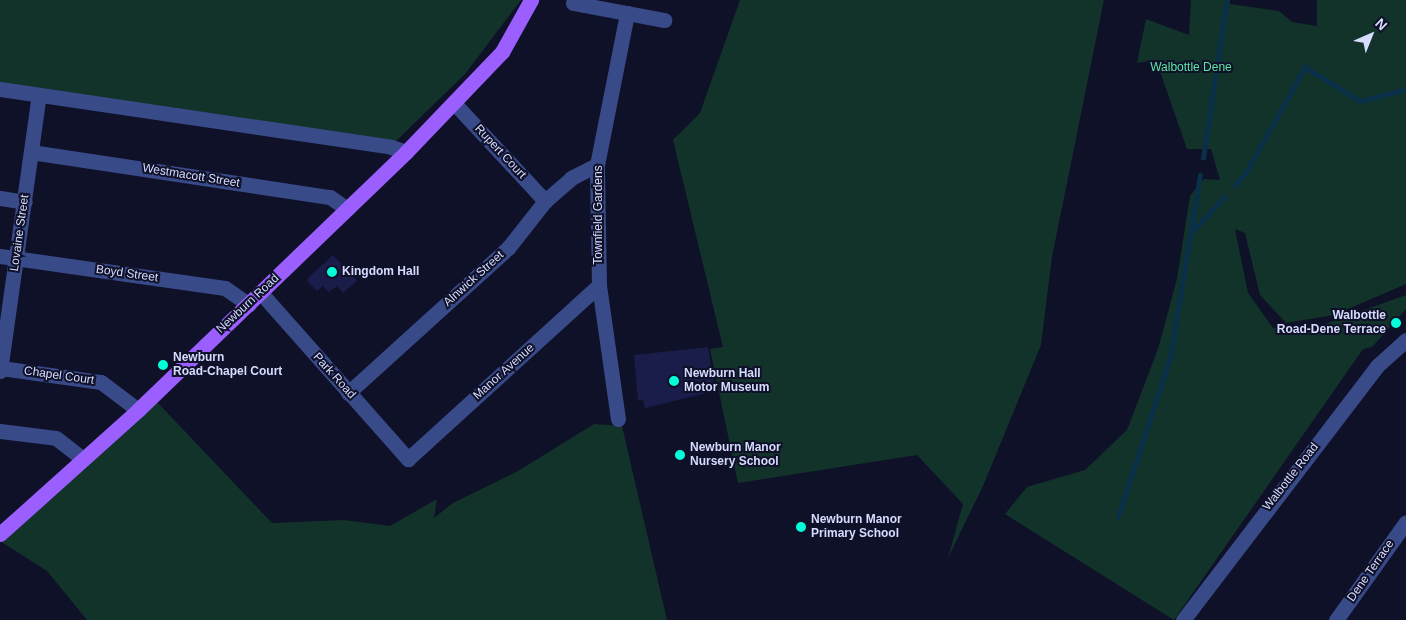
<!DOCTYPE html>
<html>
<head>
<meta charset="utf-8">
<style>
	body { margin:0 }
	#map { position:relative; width:1406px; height:620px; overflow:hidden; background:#0f1129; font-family:Arial,sans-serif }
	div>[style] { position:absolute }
	.green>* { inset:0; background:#12332a }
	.stream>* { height:4.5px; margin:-2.25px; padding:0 2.25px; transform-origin:2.25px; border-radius:2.25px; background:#093048 }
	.building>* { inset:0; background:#1a1d4a }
	.minor>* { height:15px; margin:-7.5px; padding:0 7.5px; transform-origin:7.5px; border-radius:7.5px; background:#394a89 }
	.major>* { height:15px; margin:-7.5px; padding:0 7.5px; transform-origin:7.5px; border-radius:7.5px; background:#9b5eff }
	.dots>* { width:14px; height:14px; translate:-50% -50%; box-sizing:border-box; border:2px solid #0f1129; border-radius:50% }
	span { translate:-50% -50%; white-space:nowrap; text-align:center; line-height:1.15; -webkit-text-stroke:4px #0f1129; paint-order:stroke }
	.park-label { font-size:12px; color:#5ee4a1 }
	.street-label { font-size:12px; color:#d7dcff }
	.poi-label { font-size:12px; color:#d7dcff; font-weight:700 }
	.left { translate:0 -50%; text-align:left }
	.right { translate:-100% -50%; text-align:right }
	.north { position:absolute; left:1346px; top:10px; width:50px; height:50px; -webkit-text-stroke:4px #0f1129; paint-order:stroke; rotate:44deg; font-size:14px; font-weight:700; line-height:20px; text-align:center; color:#d7dcff }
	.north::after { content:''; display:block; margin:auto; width:18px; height:22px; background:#d7dcff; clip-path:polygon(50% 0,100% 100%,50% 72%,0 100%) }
</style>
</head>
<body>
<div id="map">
	<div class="green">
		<div style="clip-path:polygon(0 0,521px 0,465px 74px,395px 142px,0 84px)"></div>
		<div style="clip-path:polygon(740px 0,1104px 0,1052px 257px,1041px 345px,983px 486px,948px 558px,963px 504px,917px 455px,738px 483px,710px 349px,723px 347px,673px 140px,700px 113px)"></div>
		<div style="clip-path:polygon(1191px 0,1230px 0,1230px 4px,1279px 11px,1292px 22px,1317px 26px,1317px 0,1406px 0,1406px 284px,1334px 315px,1286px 323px,1260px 295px,1245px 233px,1235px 229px,1248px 293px,1273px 328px,1291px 331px,1317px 327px,1406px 295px,1406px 309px,1372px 347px,1363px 349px,1174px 620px,1005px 514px,1027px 487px,1085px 470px,1127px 430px,1158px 349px,1177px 279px,1190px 196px,1204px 179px,1220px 180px,1211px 149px,1187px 149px,1156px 60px,1137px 63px,1146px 19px,1189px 35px)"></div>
		<div style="clip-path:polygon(157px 402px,272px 523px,344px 520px,390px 526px,437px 499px,434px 518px,453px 503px,518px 471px,594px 424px,622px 426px,667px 620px,87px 620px,47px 571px,0 541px)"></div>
	</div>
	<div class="stream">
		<div style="left:1203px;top:158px;width:160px;rotate:-81.4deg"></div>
		<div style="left:1235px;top:185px;width:15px;rotate:-48deg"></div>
		<div style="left:1245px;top:174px;width:123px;rotate:-60.7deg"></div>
		<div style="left:1305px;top:67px;width:65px;rotate:31.7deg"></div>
		<div style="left:1360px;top:101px;width:48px;rotate:-14.6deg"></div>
		<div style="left:1191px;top:233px;width:49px;rotate:-47.5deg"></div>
		<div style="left:1118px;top:517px;width:167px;rotate:-71.9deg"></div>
		<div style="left:1170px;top:358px;width:185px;rotate:-80.7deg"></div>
	</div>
	<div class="building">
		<div style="clip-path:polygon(333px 255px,357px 281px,343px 293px,337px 286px,329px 292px,323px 286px,317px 291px,307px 281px,309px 277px)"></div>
		<div style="clip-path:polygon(708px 347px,715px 391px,645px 408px,643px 400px,638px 400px,634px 355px)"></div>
	</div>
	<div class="minor">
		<div style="left:573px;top:3px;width:93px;rotate:10.6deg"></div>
		<div style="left:0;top:89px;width:395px;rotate:8.4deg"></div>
		<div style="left:391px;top:147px;width:16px;rotate:18deg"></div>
		<div style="left:454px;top:103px;width:134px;rotate:47.1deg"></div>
		<div style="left:31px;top:152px;width:302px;rotate:8.6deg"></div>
		<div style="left:330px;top:197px;width:21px;rotate:35deg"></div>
		<div style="left:0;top:198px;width:25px;rotate:9deg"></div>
		<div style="left:0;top:256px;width:227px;rotate:8.1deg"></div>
		<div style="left:225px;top:288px;width:29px;rotate:35deg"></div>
		<div style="left:261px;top:293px;width:222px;rotate:48.5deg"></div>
		<div style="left:408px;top:459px;width:258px;rotate:-42.3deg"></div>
		<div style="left:1px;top:368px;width:101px;rotate:8deg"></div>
		<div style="left:101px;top:382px;width:46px;rotate:37.1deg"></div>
		<div style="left:0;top:371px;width:279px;rotate:-82deg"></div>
		<div style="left:348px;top:393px;width:216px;rotate:-42.2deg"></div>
		<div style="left:508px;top:248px;width:60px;rotate:-51.8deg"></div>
		<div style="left:545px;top:201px;width:35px;rotate:-41deg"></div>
		<div style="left:571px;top:178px;width:29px;rotate:-27deg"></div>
		<div style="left:618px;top:419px;width:135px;rotate:-98.1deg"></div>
		<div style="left:599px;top:285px;width:120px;rotate:-91deg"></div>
		<div style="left:597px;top:165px;width:155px;rotate:-78.8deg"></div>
		<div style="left:0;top:431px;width:56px;rotate:7.1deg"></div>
		<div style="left:56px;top:438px;width:34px;rotate:38deg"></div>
		<div style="left:1183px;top:620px;width:320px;rotate:-52.6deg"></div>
		<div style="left:1377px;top:366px;width:39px;rotate:-42deg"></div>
		<div style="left:1336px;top:620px;width:120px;rotate:-54.5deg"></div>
	</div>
	<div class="major">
		<div style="left:0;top:534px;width:186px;rotate:-41.9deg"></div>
		<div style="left:138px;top:410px;width:372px;rotate:-43.9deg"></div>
		<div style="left:406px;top:152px;width:139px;rotate:-46.2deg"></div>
		<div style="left:502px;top:52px;width:60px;rotate:-60.9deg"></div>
	</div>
	<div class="dots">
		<div style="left:332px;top:272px;background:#03ffd9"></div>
		<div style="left:1396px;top:323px;background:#03ffd9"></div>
		<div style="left:163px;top:365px;background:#03ffd9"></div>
		<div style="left:674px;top:381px;background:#03ffd9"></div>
		<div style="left:680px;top:455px;background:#03ffd9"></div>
		<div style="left:801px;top:527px;background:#03ffd9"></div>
	</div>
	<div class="park-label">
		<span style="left:1191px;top:68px">Walbottle Dene</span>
	</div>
	<div class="street-label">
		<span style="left:500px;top:152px;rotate:47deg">Rupert Court</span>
		<span style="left:191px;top:176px;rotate:9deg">Westmacott Street</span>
		<span style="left:599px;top:215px;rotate:-90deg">Townfield Gardens</span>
		<span style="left:20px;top:233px;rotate:-82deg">Lovaine Street</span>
		<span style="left:127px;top:274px;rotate:8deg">Boyd Street</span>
		<span style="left:474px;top:279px;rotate:-42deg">Alnwick Street</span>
		<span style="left:248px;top:304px;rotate:-43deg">Newburn Road</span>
		<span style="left:504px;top:372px;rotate:-42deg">Manor Avenue</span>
		<span style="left:59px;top:376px;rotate:8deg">Chapel Court</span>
		<span style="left:334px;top:376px;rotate:48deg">Park Road</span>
		<span style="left:1291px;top:477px;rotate:-52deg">Walbottle Road</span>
		<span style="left:1371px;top:571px;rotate:-55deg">Dene Terrace</span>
	</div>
	<div class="poi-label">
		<span class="left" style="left:342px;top:272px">Kingdom Hall</span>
		<span class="right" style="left:1386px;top:323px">Walbottle<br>Road-Dene Terrace</span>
		<span class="left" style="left:173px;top:365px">Newburn<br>Road-Chapel Court</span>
		<span class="left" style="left:684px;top:381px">Newburn Hall<br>Motor Museum</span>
		<span class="left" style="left:690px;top:455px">Newburn Manor<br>Nursery School</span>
		<span class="left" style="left:811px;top:527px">Newburn Manor<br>Primary School</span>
	</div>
	<div class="north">N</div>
</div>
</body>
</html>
